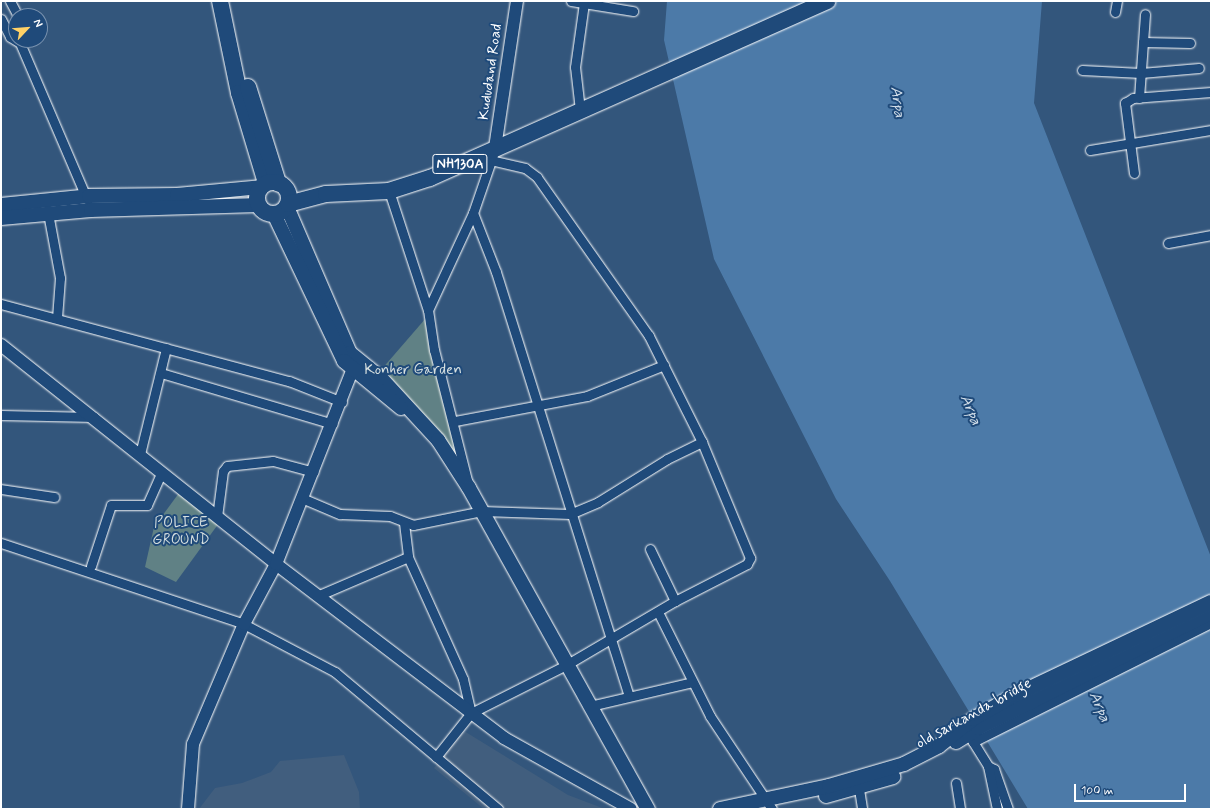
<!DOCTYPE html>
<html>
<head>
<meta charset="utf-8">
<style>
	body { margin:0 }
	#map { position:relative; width:1212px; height:810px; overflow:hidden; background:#33567c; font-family:Mynerve,sans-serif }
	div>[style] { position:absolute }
	.built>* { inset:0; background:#415e7e }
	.green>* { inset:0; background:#608185 }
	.water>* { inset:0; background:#4c7aa8 }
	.roads { filter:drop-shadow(0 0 1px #fff) drop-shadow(0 0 1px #fff) }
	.street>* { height:9px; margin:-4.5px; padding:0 4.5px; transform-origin:4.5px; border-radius:4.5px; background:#1f4a7a }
	.secondary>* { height:12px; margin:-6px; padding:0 6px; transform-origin:6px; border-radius:6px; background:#1f4a7a }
	.primary>* { height:14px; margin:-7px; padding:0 7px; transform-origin:7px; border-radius:7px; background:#1f4a7a }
	.highway>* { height:16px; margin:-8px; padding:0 8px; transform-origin:8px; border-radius:8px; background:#1f4a7a }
	.highway>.ring { margin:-8px; padding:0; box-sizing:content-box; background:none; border:16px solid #1f4a7a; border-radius:50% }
	span { translate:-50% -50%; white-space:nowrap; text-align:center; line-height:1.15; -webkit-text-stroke:4px #1f4a7a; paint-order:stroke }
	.shield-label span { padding:1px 3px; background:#1f4a7a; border:1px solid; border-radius:3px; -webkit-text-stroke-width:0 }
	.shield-label { font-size:14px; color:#fff; font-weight:700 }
	.street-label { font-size:15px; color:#fff }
	.park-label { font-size:15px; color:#d7e0e0 }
	.water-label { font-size:16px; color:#d2dee9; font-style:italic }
	.frame { position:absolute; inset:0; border:2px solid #fff; pointer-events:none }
	.north { position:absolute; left:8px; top:8px; width:40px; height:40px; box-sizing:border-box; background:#1f4a7a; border:1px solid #7992af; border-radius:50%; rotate:64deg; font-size:11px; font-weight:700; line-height:16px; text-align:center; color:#fff }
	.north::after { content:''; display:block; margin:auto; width:14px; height:18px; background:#ffd166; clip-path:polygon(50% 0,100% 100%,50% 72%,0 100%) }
	.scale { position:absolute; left:1074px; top:784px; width:112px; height:18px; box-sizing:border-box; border:2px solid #fff; border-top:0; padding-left:5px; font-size:12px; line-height:14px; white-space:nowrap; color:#fff; -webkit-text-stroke:3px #1f4a7a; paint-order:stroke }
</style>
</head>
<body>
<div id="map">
	<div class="built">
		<div style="clip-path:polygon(464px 731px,568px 795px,605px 809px,484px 809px,434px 768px)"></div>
		<div style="clip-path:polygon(344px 755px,359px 792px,360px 809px,199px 809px,215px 788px,242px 783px,271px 772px,280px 761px)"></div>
	</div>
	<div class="green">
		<div style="clip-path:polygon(426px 318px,460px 460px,381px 370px)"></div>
		<div style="clip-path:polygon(179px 493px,219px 523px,176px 582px,145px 567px,154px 527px)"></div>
	</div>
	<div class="water">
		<div style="clip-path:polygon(667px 1px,1042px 1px,1034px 103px,1211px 557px,1211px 809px,1028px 809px,890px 581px,836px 499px,714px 259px,664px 40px)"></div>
	</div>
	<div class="roads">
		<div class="street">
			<div style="left:10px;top:1px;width:17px;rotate:62deg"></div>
			<div style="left:571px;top:1px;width:63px;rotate:9.2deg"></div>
			<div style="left:1115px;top:12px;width:11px;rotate:-80deg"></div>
			<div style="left:1px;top:19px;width:20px;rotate:63deg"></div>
			<div style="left:10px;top:37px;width:12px;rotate:31deg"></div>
			<div style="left:20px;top:43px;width:170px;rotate:66.8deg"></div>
			<div style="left:1143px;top:42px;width:47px;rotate:1.2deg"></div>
			<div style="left:1082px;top:70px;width:59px;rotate:2.9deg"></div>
			<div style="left:1141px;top:73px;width:58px;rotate:-4.9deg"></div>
			<div style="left:1139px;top:98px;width:84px;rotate:-85.9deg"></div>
			<div style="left:580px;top:110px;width:43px;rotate:-96.6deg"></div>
			<div style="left:575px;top:67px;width:65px;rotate:-82deg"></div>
			<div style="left:1090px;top:150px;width:123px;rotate:-9.4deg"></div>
			<div style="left:1134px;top:173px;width:71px;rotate:-97.3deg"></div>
			<div style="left:1125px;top:103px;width:9px;rotate:-32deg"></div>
			<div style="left:1133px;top:98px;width:78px;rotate:-4.4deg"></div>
			<div style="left:389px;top:191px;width:125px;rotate:71.9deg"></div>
			<div style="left:48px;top:213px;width:66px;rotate:79.5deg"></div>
			<div style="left:60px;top:278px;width:40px;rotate:94.3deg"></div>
			<div style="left:473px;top:213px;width:63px;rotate:68.7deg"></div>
			<div style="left:496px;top:272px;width:444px;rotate:72.6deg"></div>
			<div style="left:1168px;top:243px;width:44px;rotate:-10.5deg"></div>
			<div style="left:1px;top:304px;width:298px;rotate:15deg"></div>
			<div style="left:289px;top:381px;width:57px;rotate:21.6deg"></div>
			<div style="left:161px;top:373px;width:179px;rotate:16.5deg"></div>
			<div style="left:1px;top:415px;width:93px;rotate:1.2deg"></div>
			<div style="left:455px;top:421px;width:134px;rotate:-10.7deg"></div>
			<div style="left:587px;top:396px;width:83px;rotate:-21.9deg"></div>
			<div style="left:140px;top:454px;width:109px;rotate:-76.2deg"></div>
			<div style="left:467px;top:480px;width:134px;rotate:-104.2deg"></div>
			<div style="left:434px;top:350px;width:40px;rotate:-98.5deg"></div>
			<div style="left:428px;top:310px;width:107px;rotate:-65.1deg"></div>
			<div style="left:473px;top:213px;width:61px;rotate:-71deg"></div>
			<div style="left:1px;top:489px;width:54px;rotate:8.6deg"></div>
			<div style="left:304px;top:499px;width:39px;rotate:23deg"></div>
			<div style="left:340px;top:514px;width:50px;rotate:2.3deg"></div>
			<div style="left:390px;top:516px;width:25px;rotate:21deg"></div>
			<div style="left:413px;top:525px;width:70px;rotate:-11.5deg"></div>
			<div style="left:482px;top:511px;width:88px;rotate:2deg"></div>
			<div style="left:570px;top:514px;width:30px;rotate:-23deg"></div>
			<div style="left:598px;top:502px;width:81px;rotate:-31.9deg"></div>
			<div style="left:667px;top:459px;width:39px;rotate:-26deg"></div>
			<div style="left:217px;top:517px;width:46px;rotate:-82.6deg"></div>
			<div style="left:223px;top:471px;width:6px;rotate:-51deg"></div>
			<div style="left:227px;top:466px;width:46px;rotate:-6.2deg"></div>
			<div style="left:273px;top:461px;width:42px;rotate:15deg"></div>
			<div style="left:404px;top:523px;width:34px;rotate:83deg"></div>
			<div style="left:408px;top:557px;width:134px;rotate:65.7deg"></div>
			<div style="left:463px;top:679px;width:35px;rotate:77deg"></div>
			<div style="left:1px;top:543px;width:256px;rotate:18.4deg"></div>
			<div style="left:244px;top:624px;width:103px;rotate:27.8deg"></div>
			<div style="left:335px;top:672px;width:213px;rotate:40deg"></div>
			<div style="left:650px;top:549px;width:58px;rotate:64.3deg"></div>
			<div style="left:91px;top:566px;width:64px;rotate:-71.8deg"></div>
			<div style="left:111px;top:505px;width:36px"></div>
			<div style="left:147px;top:505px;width:36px;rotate:-66deg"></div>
			<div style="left:317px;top:596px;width:99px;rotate:-23.2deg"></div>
			<div style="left:658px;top:612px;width:116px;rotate:63.4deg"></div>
			<div style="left:710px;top:716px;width:112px;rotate:56.3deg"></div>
			<div style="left:590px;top:706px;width:105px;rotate:-13.2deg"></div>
			<div style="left:970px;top:737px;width:34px;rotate:58deg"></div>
			<div style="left:988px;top:766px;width:7px;rotate:27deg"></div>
			<div style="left:994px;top:769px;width:42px;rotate:70.7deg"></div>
			<div style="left:973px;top:742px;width:266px;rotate:-26.6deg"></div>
			<div style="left:436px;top:757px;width:56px;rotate:-51.5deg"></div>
			<div style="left:471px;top:713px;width:106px;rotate:-26.8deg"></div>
			<div style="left:566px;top:665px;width:126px;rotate:-30.4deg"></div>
			<div style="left:675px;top:601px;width:81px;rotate:-27.2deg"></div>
			<div style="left:747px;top:564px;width:7px;rotate:-63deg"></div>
			<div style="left:750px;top:558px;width:126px;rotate:-112.5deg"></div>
			<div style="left:702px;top:442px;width:119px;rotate:-116.6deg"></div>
			<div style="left:649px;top:336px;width:194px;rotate:-125.2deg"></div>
			<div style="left:537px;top:177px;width:15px;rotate:-143deg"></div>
			<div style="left:525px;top:168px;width:35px;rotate:-167deg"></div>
			<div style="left:988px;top:766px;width:44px;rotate:78.2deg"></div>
			<div style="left:956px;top:783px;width:26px;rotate:81deg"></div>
			<div style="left:859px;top:789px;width:20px;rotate:81deg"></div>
		</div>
		<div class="secondary">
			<div style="left:495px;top:148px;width:149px;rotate:-81.5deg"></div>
			<div style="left:1px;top:345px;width:352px;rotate:38.5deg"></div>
			<div style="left:276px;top:564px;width:287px;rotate:37.3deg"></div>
			<div style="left:504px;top:738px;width:145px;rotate:29.2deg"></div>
			<div style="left:188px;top:809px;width:65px;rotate:-85.6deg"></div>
			<div style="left:193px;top:744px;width:130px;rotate:-67deg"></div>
			<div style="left:244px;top:624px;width:68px;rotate:-61.9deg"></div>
			<div style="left:276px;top:564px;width:218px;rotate:-68.5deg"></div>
		</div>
		<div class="primary">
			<div style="left:1px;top:205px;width:88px;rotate:-5.8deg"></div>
			<div style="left:89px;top:196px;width:88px;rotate:-0.7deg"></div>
			<div style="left:177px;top:195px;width:84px;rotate:-5.4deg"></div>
			<div style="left:287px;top:207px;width:159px;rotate:66.7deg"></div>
			<div style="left:350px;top:353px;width:38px;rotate:39deg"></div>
			<div style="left:380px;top:377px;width:86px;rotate:47.4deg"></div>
			<div style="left:438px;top:440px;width:57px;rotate:57.1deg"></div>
			<div style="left:469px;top:488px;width:368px;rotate:60.9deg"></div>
			<div style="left:274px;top:214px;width:163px;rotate:64.5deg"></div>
			<div style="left:344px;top:361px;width:74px;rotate:39.5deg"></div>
			<div style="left:1px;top:218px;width:90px;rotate:-5.1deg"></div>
			<div style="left:91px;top:210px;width:168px;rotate:-1.7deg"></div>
			<div style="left:956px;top:742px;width:26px;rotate:-32deg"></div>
			<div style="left:978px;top:728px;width:260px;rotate:-26.3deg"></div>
			<div style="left:826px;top:796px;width:70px;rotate:-15.8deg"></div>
			<div style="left:720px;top:809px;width:111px;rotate:-11.9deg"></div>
			<div style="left:829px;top:786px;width:78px;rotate:-16.3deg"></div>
			<div style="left:904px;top:764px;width:39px;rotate:-27deg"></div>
			<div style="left:939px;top:746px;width:43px;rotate:-38.5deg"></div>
			<div style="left:973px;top:719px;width:48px;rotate:-29.7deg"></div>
			<div style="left:1015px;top:695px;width:217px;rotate:-25.4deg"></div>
		</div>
		<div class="highway">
			<div style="left:220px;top:1px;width:94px;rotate:78.3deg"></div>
			<div style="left:239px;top:93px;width:94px;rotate:73.3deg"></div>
			<div style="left:248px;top:87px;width:101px;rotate:72.6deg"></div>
			<div class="ring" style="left:257px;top:182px;width:16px;height:16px"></div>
			<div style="left:288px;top:204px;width:39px;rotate:-15deg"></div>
			<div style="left:326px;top:194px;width:63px;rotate:-2.7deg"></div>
			<div style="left:389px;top:191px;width:43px;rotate:-17.6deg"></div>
			<div style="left:430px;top:178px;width:435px;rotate:-24deg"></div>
		</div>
	</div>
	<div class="shield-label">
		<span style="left:460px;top:164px">NH130A</span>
	</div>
	<div class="street-label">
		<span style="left:491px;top:72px;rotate:-82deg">Kududand Road</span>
		<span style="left:974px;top:714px;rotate:-29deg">old sarkanda bridge</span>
	</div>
	<div class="park-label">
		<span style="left:413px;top:371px">Konher Garden</span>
		<span style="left:181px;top:532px">POLICE<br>GROUND</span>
	</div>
	<div class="water-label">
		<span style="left:897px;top:102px;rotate:82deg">Arpa</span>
		<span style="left:970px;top:410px;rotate:67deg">Arpa</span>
		<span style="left:1099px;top:707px;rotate:67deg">Arpa</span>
	</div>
	<div class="frame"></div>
	<div class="north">N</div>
	<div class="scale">100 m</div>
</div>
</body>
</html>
